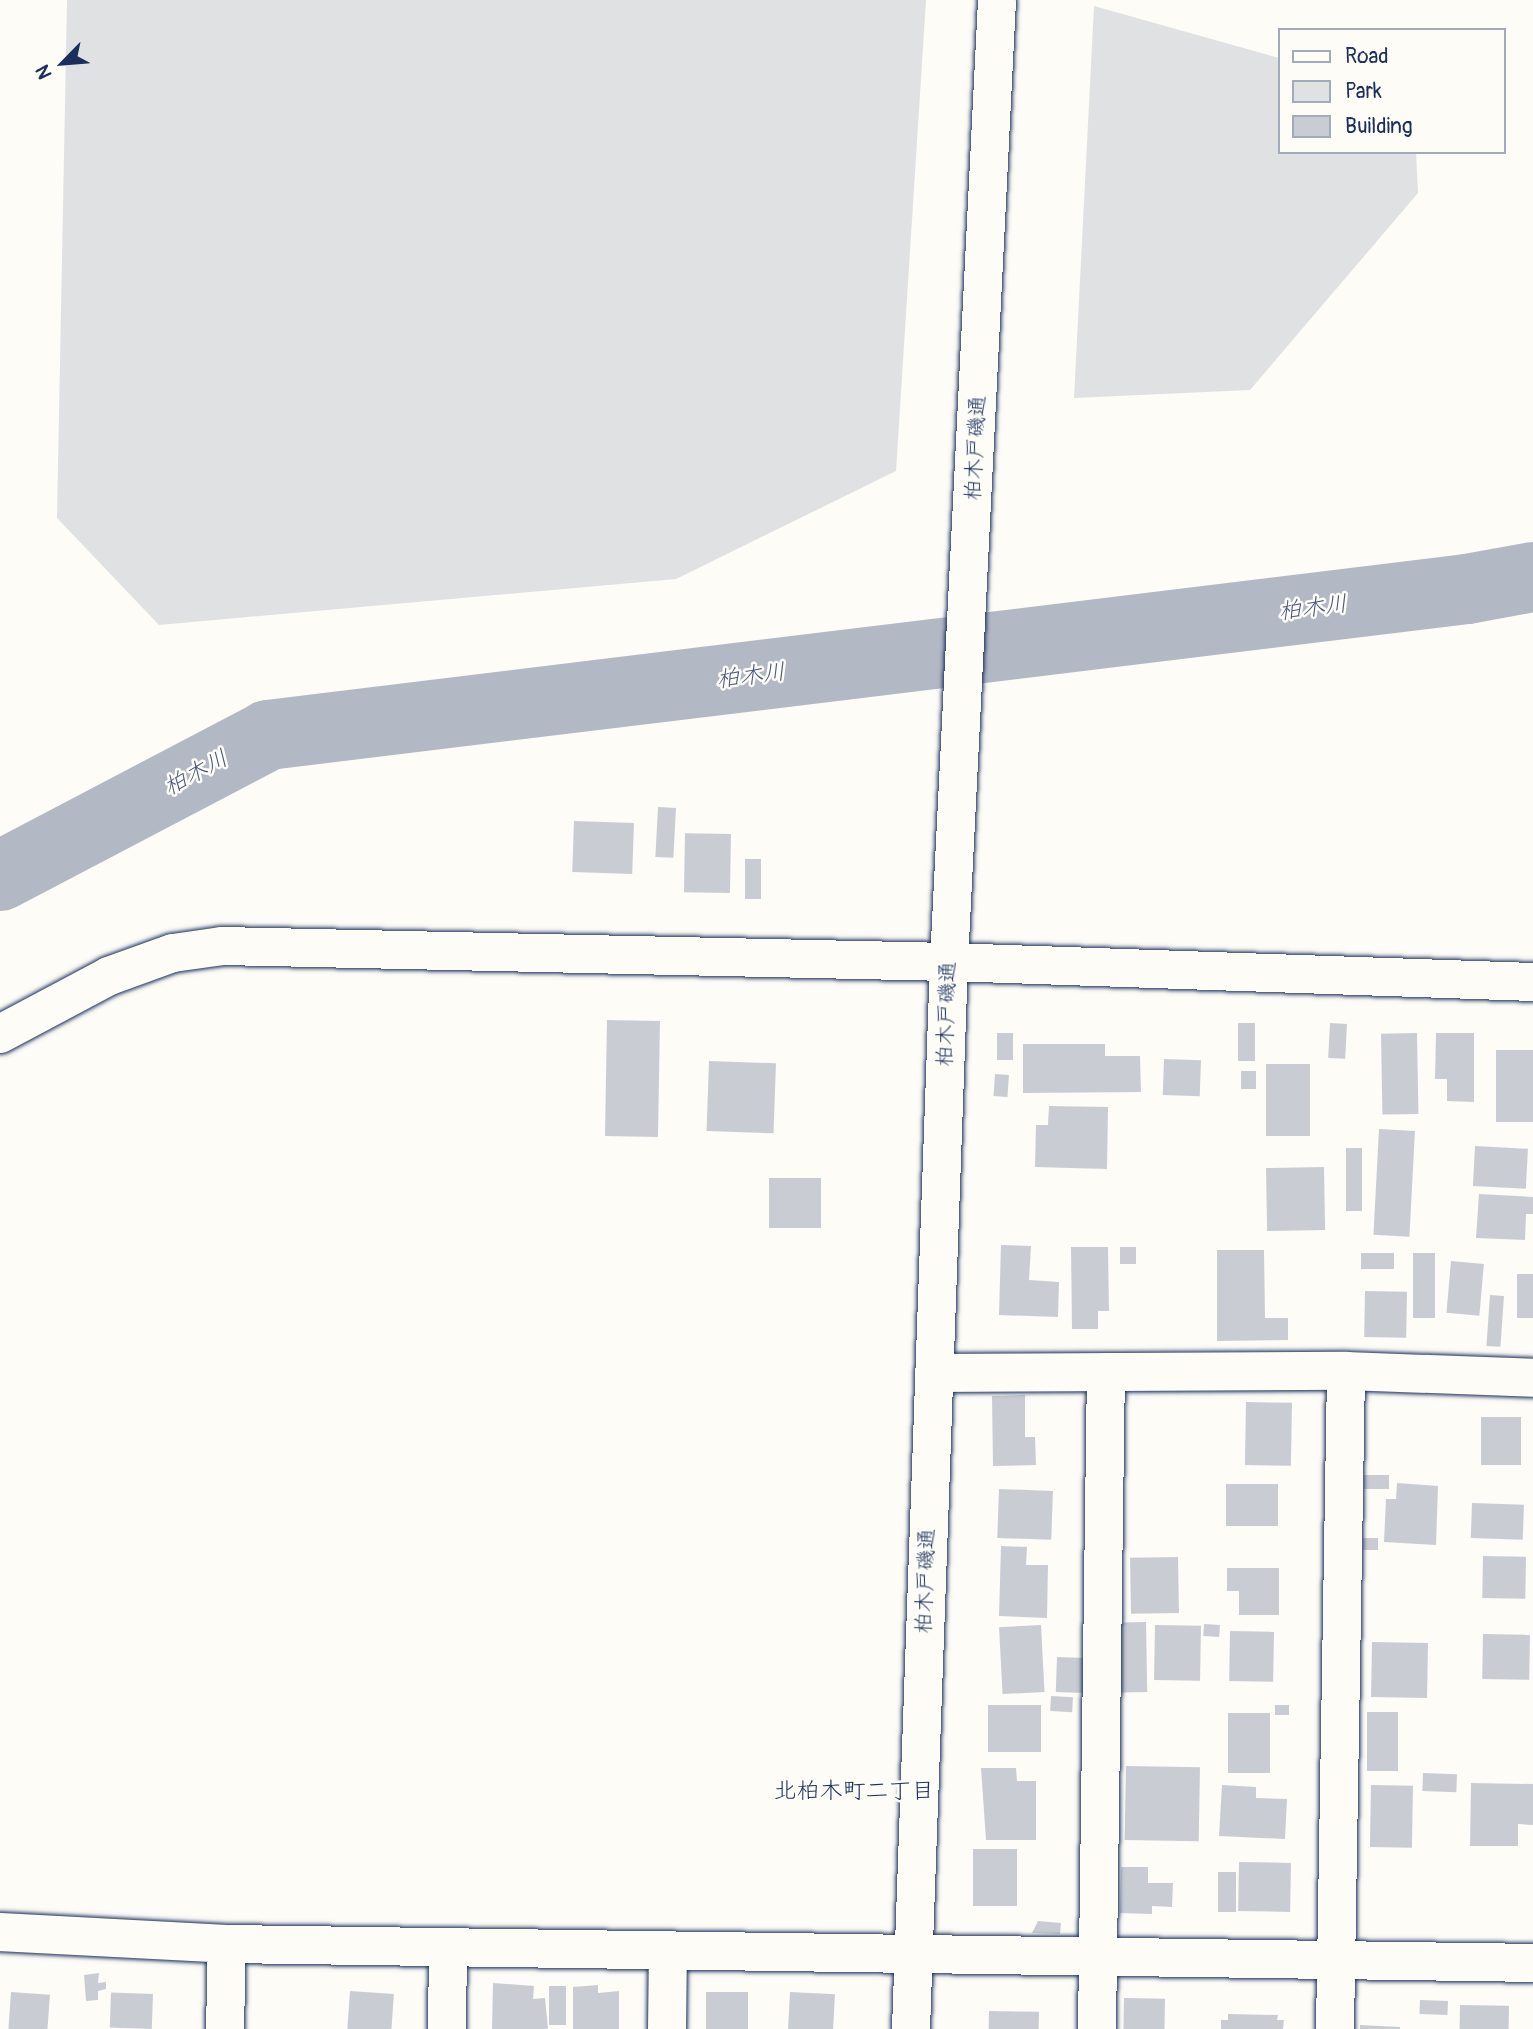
<!DOCTYPE html>
<html>
<head>
<meta charset="utf-8">
<style>
	body { margin:0 }
	#map { position:relative; width:1533px; height:2029px; overflow:hidden; background:#fdfcf7; font-family:Pangolin,"Klee One",sans-serif }
	div>[style] { position:absolute }
	.green>* { inset:0; background:#e0e1e3 }
	.river>* { height:70px; margin:-35px; padding:0 35px; transform-origin:35px; border-radius:35px; background:#b3b8c5 }
	.building>* { inset:0; background:#c9ccd3; transform-origin:0 0 }
	.roads { filter:drop-shadow(0 0 2px #1b2f5e) drop-shadow(0 0 2px #1b2f5e) }
	.minor>* { height:38px; margin:-19px; padding:0 19px; transform-origin:19px; border-radius:19px; background:#fdfcf7 }
	span { translate:-50% -50%; white-space:nowrap; text-align:center; line-height:1.15; -webkit-text-stroke:5px #fdfcf7; paint-order:stroke }
	.street-label { font-size:21px; color:#1b2f5e }
	.water-label { font-size:23px; color:#49587d; font-style:italic }
	.neighbourhood-label { font-size:23px; color:#1b2f5e }
	.legend { position:absolute; left:1278px; top:28px; width:228px; height:126px; box-sizing:border-box; background:#fdfcf7; border:2px solid #a3aaba; margin:0; padding:9px 12px; list-style:none; font-size:21px; color:#1b2f5e }
	.legend li { display:flex; align-items:center; gap:14px; height:35px }
	.legend b { width:35px; border:2px solid #a3aaba }
	.north { position:absolute; left:28px; top:28px; width:70px; height:70px; -webkit-text-stroke:5px #fdfcf7; paint-order:stroke; rotate:245deg; font-size:19px; font-weight:700; line-height:28px; text-align:center; color:#1b2f5e }
	.north::after { content:''; display:block; margin:auto; width:24px; height:32px; background:#1b2f5e; clip-path:polygon(50% 0,100% 100%,50% 72%,0 100%) }
</style>
</head>
<body>
<div id="map">
	<div class="green">
		<div style="clip-path:polygon(67px 0,926px 0,896px 471px,676px 579px,159px 625px,57px 518px)"></div>
		<div style="clip-path:polygon(1094px 6px,1279px 58px,1279px 152px,1416px 152px,1418px 193px,1250px 390px,1074px 398px)"></div>
	</div>
	<div class="river">
		<div style="left:0;top:876px;width:303px;rotate:-27.7deg"></div>
		<div style="left:268px;top:735px;width:1208px;rotate:-6.94deg"></div>
		<div style="left:1467px;top:589px;width:67px;rotate:-10.3deg"></div>
	</div>
	<div class="building">
		<div style="left:658px;top:807px;width:18px;height:50px;rotate:3deg"></div>
		<div style="left:574px;top:821px;width:60px;height:51px;rotate:2deg"></div>
		<div style="left:731px;top:834px;width:59px;height:46px;rotate:91deg"></div>
		<div style="left:745px;top:859px;width:16px;height:40px"></div>
		<div style="left:607px;top:1020px;width:53px;height:116px;rotate:1deg"></div>
		<div style="left:1238px;top:1023px;width:17px;height:38px"></div>
		<div style="left:1330px;top:1023px;width:17px;height:35px;rotate:3deg"></div>
		<div style="left:997px;top:1033px;width:16px;height:27px"></div>
		<div style="left:1417px;top:1033px;width:81px;height:36px;rotate:89deg"></div>
		<div style="clip-path:polygon(1436px 1033px,1474px 1033px,1474px 1102px,1447px 1101px,1447px 1079px,1435px 1079px)"></div>
		<div style="clip-path:polygon(1023px 1044px,1105px 1044px,1105px 1056px,1140px 1056px,1141px 1092px,1023px 1093px)"></div>
		<div style="left:1496px;top:1050px;width:37px;height:72px"></div>
		<div style="left:1164px;top:1059px;width:37px;height:36px;rotate:2deg"></div>
		<div style="left:709px;top:1061px;width:67px;height:70px;rotate:2deg"></div>
		<div style="left:1266px;top:1064px;width:44px;height:72px"></div>
		<div style="left:1241px;top:1071px;width:15px;height:18px"></div>
		<div style="left:995px;top:1074px;width:14px;height:22px;rotate:4deg"></div>
		<div style="clip-path:polygon(1049px 1106px,1108px 1107px,1107px 1169px,1035px 1167px,1036px 1125px,1048px 1125px)"></div>
		<div style="left:1379px;top:1129px;width:36px;height:106px;rotate:3deg"></div>
		<div style="left:1475px;top:1146px;width:53px;height:40px;rotate:3deg"></div>
		<div style="left:1346px;top:1148px;width:16px;height:63px"></div>
		<div style="left:1324px;top:1167px;width:63px;height:58px;rotate:89deg"></div>
		<div style="left:769px;top:1178px;width:52px;height:50px"></div>
		<div style="clip-path:polygon(1479px 1194px,1533px 1197px,1533px 1214px,1526px 1214px,1525px 1240px,1476px 1238px)"></div>
		<div style="clip-path:polygon(1001px 1245px,1031px 1246px,1029px 1280px,1059px 1282px,1058px 1317px,999px 1315px)"></div>
		<div style="clip-path:polygon(1071px 1247px,1108px 1247px,1109px 1311px,1098px 1311px,1098px 1329px,1072px 1329px)"></div>
		<div style="left:1120px;top:1247px;width:16px;height:17px"></div>
		<div style="clip-path:polygon(1217px 1250px,1264px 1250px,1265px 1318px,1288px 1318px,1288px 1340px,1217px 1341px)"></div>
		<div style="left:1361px;top:1253px;width:33px;height:16px"></div>
		<div style="left:1413px;top:1253px;width:22px;height:65px"></div>
		<div style="left:1451px;top:1261px;width:33px;height:52px;rotate:5deg"></div>
		<div style="left:1517px;top:1274px;width:16px;height:44px"></div>
		<div style="left:1365px;top:1291px;width:42px;height:46px;rotate:1deg"></div>
		<div style="left:1490px;top:1295px;width:14px;height:51px;rotate:4deg"></div>
		<div style="clip-path:polygon(1025px 1395px,1025px 1437px,1035px 1437px,1036px 1465px,993px 1466px,992px 1396px)"></div>
		<div style="left:1246px;top:1402px;width:46px;height:63px;rotate:1deg"></div>
		<div style="left:1481px;top:1417px;width:40px;height:48px"></div>
		<div style="left:1364px;top:1475px;width:25px;height:14px"></div>
		<div style="clip-path:polygon(1397px 1483px,1438px 1486px,1436px 1545px,1384px 1542px,1386px 1499px,1396px 1499px)"></div>
		<div style="left:1226px;top:1484px;width:52px;height:42px"></div>
		<div style="left:999px;top:1489px;width:54px;height:49px;rotate:2deg"></div>
		<div style="left:1472px;top:1503px;width:52px;height:35px;rotate:2deg"></div>
		<div style="left:1363px;top:1538px;width:15px;height:12px"></div>
		<div style="clip-path:polygon(1001px 1546px,1027px 1547px,1026px 1565px,1048px 1565px,1047px 1618px,999px 1616px)"></div>
		<div style="left:1483px;top:1556px;width:43px;height:42px;rotate:1deg"></div>
		<div style="left:1178px;top:1557px;width:56px;height:48px;rotate:89deg"></div>
		<div style="clip-path:polygon(1227px 1568px,1279px 1568px,1279px 1615px,1239px 1615px,1239px 1591px,1227px 1591px)"></div>
		<div style="left:1146px;top:1622px;width:70px;height:27px;rotate:89deg"></div>
		<div style="left:1204px;top:1624px;width:16px;height:12px;rotate:4deg"></div>
		<div style="left:1041px;top:1625px;width:67px;height:42px;rotate:87deg"></div>
		<div style="left:1155px;top:1625px;width:46px;height:55px;rotate:1deg"></div>
		<div style="left:1230px;top:1631px;width:44px;height:50px;rotate:1deg"></div>
		<div style="left:1483px;top:1634px;width:47px;height:45px;rotate:1deg"></div>
		<div style="left:1372px;top:1642px;width:56px;height:55px;rotate:1deg"></div>
		<div style="left:1057px;top:1657px;width:28px;height:35px;rotate:2deg"></div>
		<div style="left:1051px;top:1696px;width:22px;height:15px;rotate:3deg"></div>
		<div style="left:988px;top:1705px;width:53px;height:47px"></div>
		<div style="left:1275px;top:1705px;width:14px;height:10px"></div>
		<div style="left:1367px;top:1712px;width:31px;height:59px"></div>
		<div style="left:1228px;top:1713px;width:42px;height:60px"></div>
		<div style="left:1126px;top:1766px;width:74px;height:74px;rotate:1deg"></div>
		<div style="clip-path:polygon(981px 1768px,1016px 1768px,1017px 1781px,1036px 1781px,1036px 1840px,986px 1840px)"></div>
		<div style="left:1423px;top:1773px;width:34px;height:18px;rotate:2deg"></div>
		<div style="clip-path:polygon(1471px 1783px,1533px 1784px,1533px 1825px,1518px 1824px,1518px 1846px,1470px 1846px)"></div>
		<div style="clip-path:polygon(1222px 1785px,1256px 1787px,1256px 1798px,1287px 1799px,1285px 1839px,1219px 1836px)"></div>
		<div style="left:1371px;top:1785px;width:42px;height:62px;rotate:1deg"></div>
		<div style="left:973px;top:1849px;width:44px;height:57px"></div>
		<div style="left:1239px;top:1862px;width:52px;height:49px;rotate:1deg"></div>
		<div style="clip-path:polygon(1121px 1867px,1148px 1867px,1148px 1883px,1173px 1883px,1172px 1907px,1152px 1906px,1152px 1914px,1120px 1913px)"></div>
		<div style="left:1218px;top:1872px;width:18px;height:40px"></div>
		<div style="clip-path:polygon(1038px 1921px,1061px 1923px,1060px 1934px,1032px 1933px)"></div>
		<div style="clip-path:polygon(99px 1973px,98px 1983px,106px 1982px,106px 1989px,98px 1991px,98px 2000px,86px 2001px,84px 1975px)"></div>
		<div style="clip-path:polygon(493px 1983px,534px 1986px,533px 1999px,545px 1998px,548px 2029px,492px 2029px)"></div>
		<div style="clip-path:polygon(598px 1985px,598px 1993px,619px 1991px,619px 2029px,573px 2029px,573px 1987px)"></div>
		<div style="left:549px;top:1986px;width:17px;height:39px"></div>
		<div style="left:350px;top:1991px;width:44px;height:38px;rotate:4deg"></div>
		<div style="left:11px;top:1992px;width:39px;height:37px;rotate:4deg"></div>
		<div style="left:706px;top:1992px;width:42px;height:37px"></div>
		<div style="left:790px;top:1992px;width:45px;height:37px;rotate:3deg"></div>
		<div style="left:153px;top:1994px;width:35px;height:42px;rotate:92deg"></div>
		<div style="left:1124px;top:1998px;width:41px;height:31px;rotate:1deg"></div>
		<div style="left:1420px;top:2000px;width:28px;height:14px;rotate:2deg"></div>
		<div style="left:1460px;top:2005px;width:49px;height:24px;rotate:1deg"></div>
		<div style="left:989px;top:2011px;width:50px;height:18px;rotate:1deg"></div>
		<div style="clip-path:polygon(1228px 2014px,1278px 2015px,1277px 2020px,1284px 2020px,1283px 2029px,1221px 2029px,1221px 2020px,1228px 2020px)"></div>
		<div style="clip-path:polygon(1360px 2025px,1400px 2027px,1400px 2029px,1360px 2029px)"></div>
	</div>
	<div class="roads">
		<div class="minor">
			<div style="left:0;top:1034px;width:123px;rotate:-28deg"></div>
			<div style="left:109px;top:976px;width:68px;rotate:-19.8deg"></div>
			<div style="left:173px;top:953px;width:49px;rotate:-8.1deg"></div>
			<div style="left:222px;top:946px;width:727px;rotate:1.26deg"></div>
			<div style="left:949px;top:962px;width:584px;rotate:1.96deg"></div>
			<div style="left:934px;top:1373px;width:412px;rotate:-0.3deg"></div>
			<div style="left:1346px;top:1371px;width:187px;rotate:2.1deg"></div>
			<div style="left:0;top:1932px;width:227px;rotate:3deg"></div>
			<div style="left:227px;top:1944px;width:1306px;rotate:0.83deg"></div>
			<div style="left:225px;top:2029px;width:85px;rotate:-88.7deg"></div>
			<div style="left:447px;top:2029px;width:82px;rotate:-89.3deg"></div>
			<div style="left:667px;top:2029px;width:77px;rotate:-89.3deg"></div>
			<div style="left:911px;top:2029px;width:1068px;rotate:-87.96deg"></div>
			<div style="left:949px;top:962px;width:963px;rotate:-87.14deg"></div>
			<div style="left:1097px;top:2029px;width:657px;rotate:-89.22deg"></div>
			<div style="left:1335px;top:2029px;width:658px;rotate:-89.04deg"></div>
		</div>
	</div>
	<div class="street-label">
		<span style="left:976px;top:448px;rotate:-87deg">柏木戸磯通</span>
		<span style="left:947px;top:1014px;rotate:-88deg">柏木戸磯通</span>
		<span style="left:926px;top:1581px;rotate:-88deg">柏木戸磯通</span>
	</div>
	<div class="water-label">
		<span style="left:1313px;top:608px;rotate:-7deg">柏木川</span>
		<span style="left:751px;top:676px;rotate:-7deg">柏木川</span>
		<span style="left:196px;top:773px;rotate:-28deg">柏木川</span>
	</div>
	<div class="neighbourhood-label">
		<span style="left:854px;top:1791px">北柏木町二丁目</span>
	</div>
	<ul class="legend">
	<li><b style="height:9px;background:#fdfcf7"></b>Road</li>
	<li><b style="height:19px;background:#e0e1e3"></b>Park</li>
	<li><b style="height:19px;background:#c9ccd3"></b>Building</li>
	</ul>
	<div class="north">N</div>
</div>
</body>
</html>
